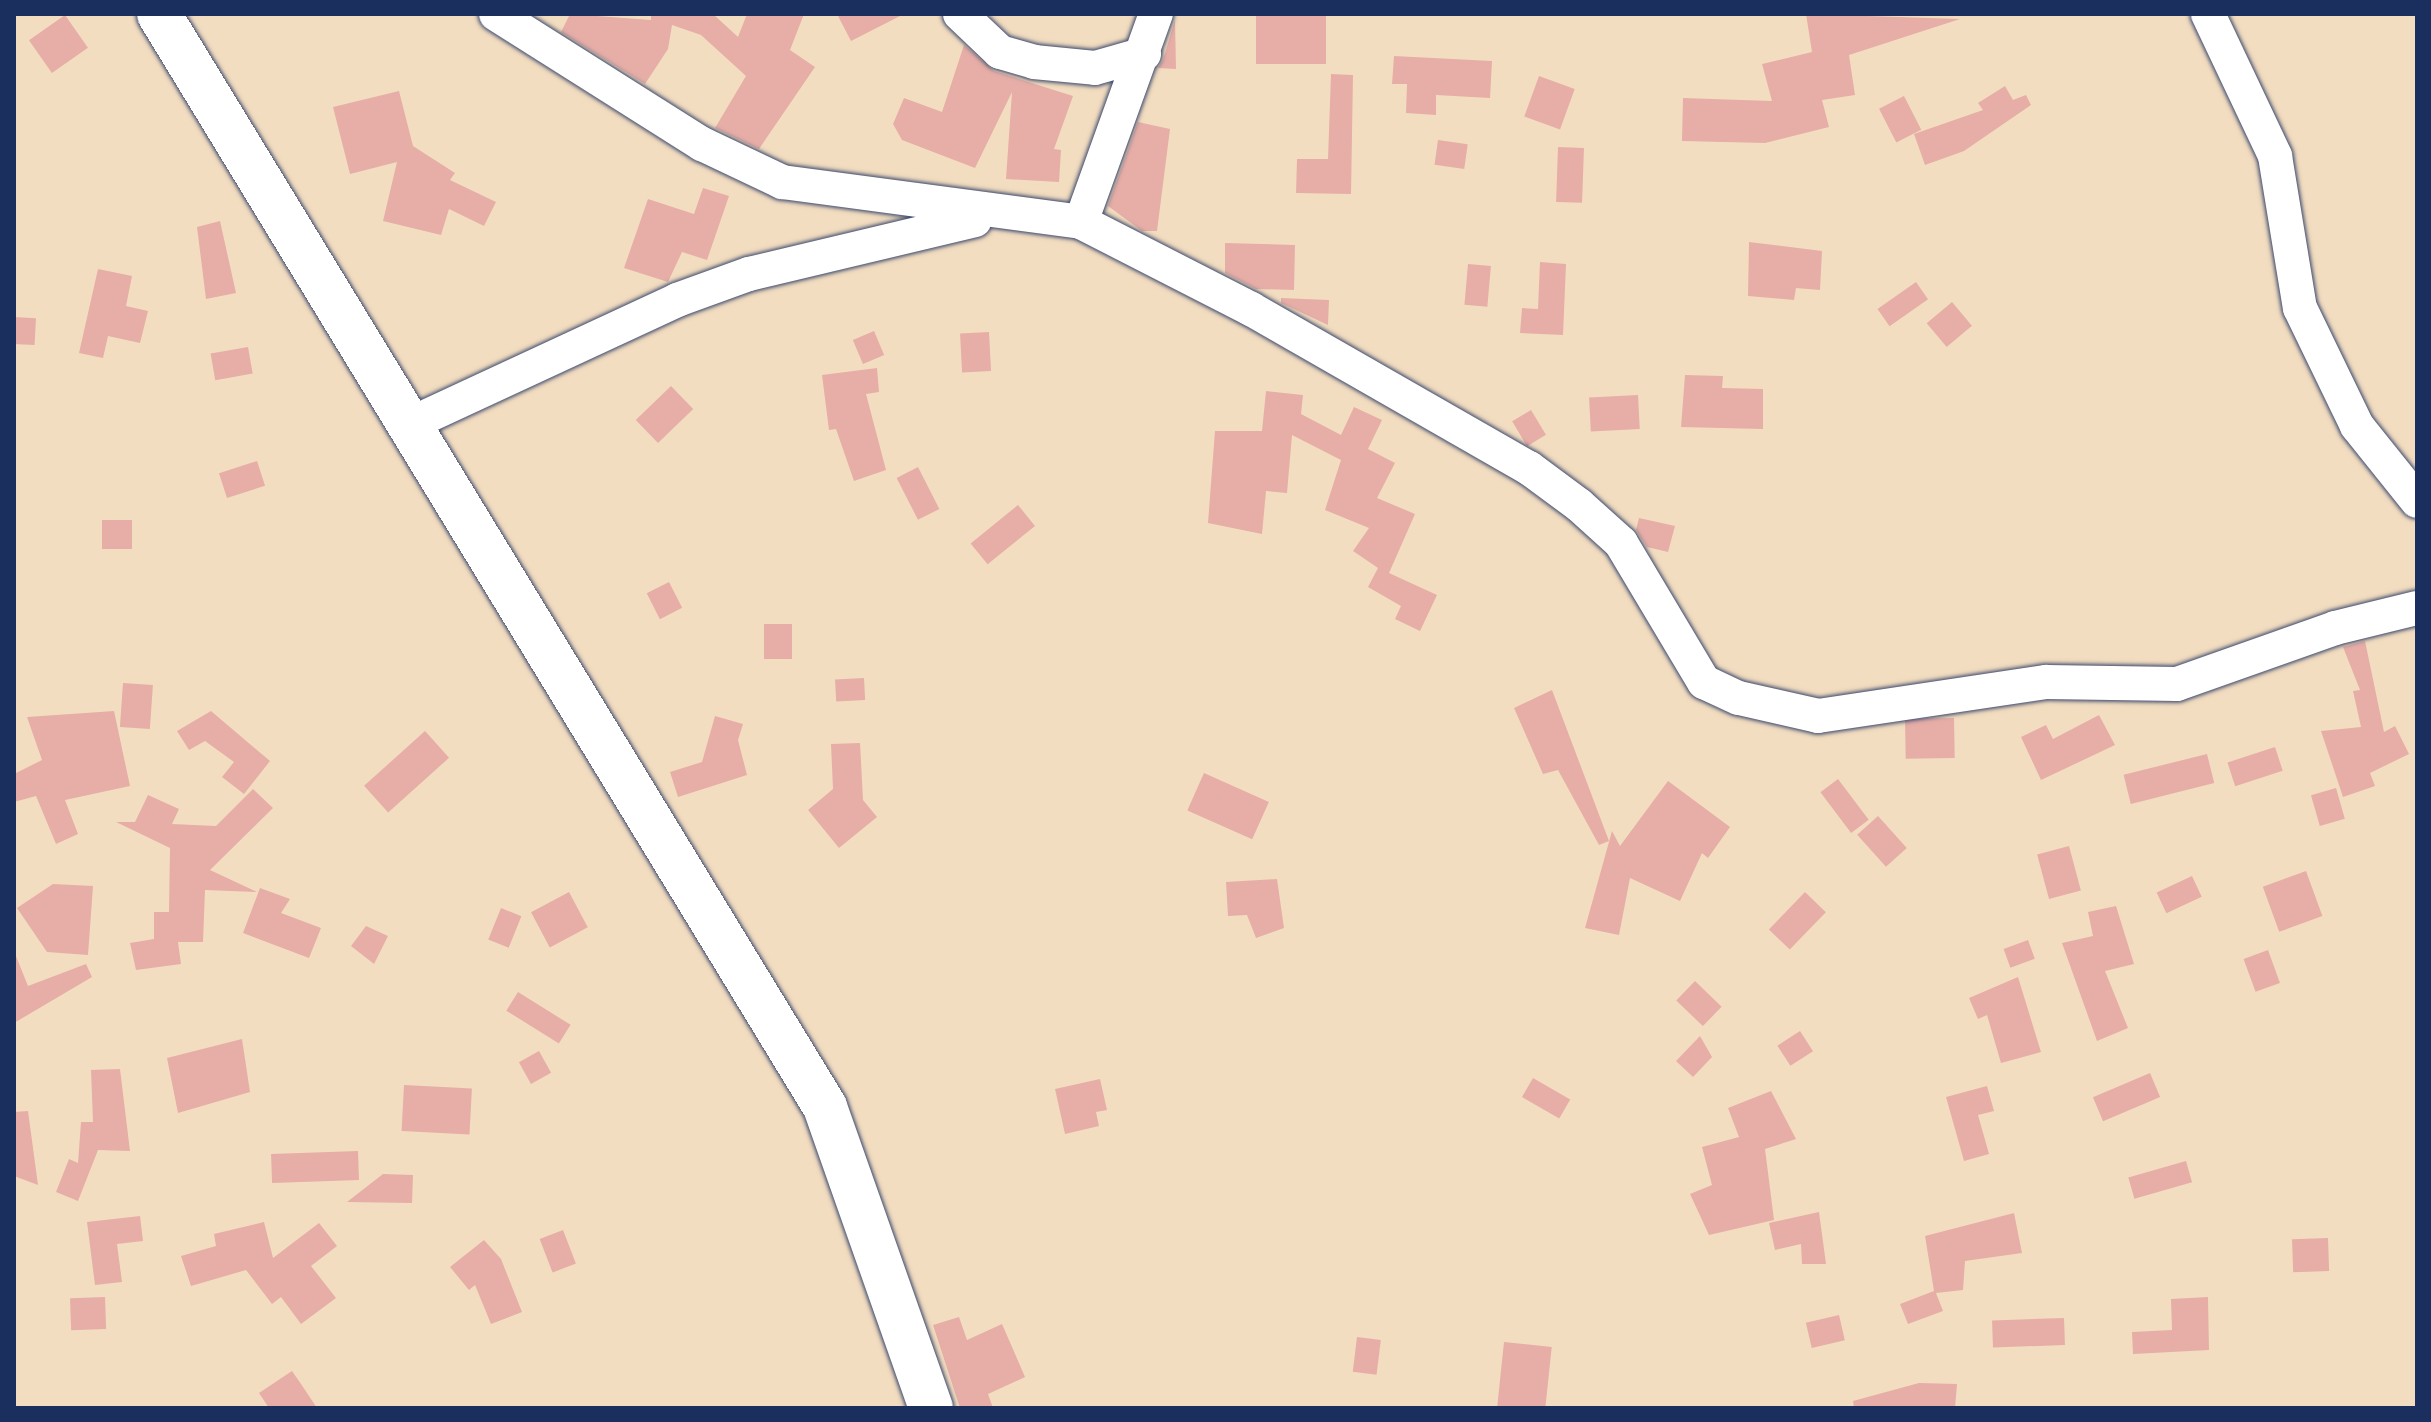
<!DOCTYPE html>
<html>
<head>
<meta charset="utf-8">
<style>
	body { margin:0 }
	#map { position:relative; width:2431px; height:1422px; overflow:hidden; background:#f3ddc0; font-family:"Playpen Sans",sans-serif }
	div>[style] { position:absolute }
	.building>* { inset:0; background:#e6aea7; transform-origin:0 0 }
	.roads { filter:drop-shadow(0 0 2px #3b496d) drop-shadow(0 0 2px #3b496d) }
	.minor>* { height:34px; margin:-17px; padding:0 17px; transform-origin:17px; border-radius:17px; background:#fff }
	.major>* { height:44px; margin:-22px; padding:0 22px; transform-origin:22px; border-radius:22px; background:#fff }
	span { translate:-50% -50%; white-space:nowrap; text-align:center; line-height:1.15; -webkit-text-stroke:7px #fbf7ec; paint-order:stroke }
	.frame { position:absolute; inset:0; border:16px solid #1b2f5e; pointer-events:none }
</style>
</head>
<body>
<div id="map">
	<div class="building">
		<div style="clip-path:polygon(570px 14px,651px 20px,651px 14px,713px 14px,738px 37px,747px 14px,804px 14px,790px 50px,815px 67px,759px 149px,715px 128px,746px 76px,701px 35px,672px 25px,668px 49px,645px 84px,561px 32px)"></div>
		<div style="clip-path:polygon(837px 14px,904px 14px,851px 41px)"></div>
		<div style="left:1256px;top:14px;width:70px;height:50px"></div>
		<div style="clip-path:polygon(1806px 14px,1960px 19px,1849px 55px,1855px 95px,1822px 100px,1829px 127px,1765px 143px,1682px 141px,1683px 98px,1772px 101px,1762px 64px,1812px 52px)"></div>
		<div style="left:65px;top:15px;width:40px;height:44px;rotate:55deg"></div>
		<div style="clip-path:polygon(1175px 20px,1176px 69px,1158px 68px,1163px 60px)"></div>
		<div style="clip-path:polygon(964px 45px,994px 71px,1073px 96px,1054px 149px,1061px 150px,1059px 182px,1006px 179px,1012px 92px,975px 168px,902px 140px,893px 124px,904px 98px,942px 112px)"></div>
		<div style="clip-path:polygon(1394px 56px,1492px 61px,1490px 98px,1436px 95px,1436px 115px,1406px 113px,1407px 84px,1392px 84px)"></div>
		<div style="clip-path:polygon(1331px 74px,1353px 75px,1351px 194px,1296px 193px,1297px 159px,1328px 159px)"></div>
		<div style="left:1539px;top:76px;width:38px;height:43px;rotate:20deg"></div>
		<div style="clip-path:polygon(2005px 86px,2013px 100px,2026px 95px,2031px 105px,1964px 151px,1925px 165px,1914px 134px,1983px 110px,1978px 103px)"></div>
		<div style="clip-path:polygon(399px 91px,413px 146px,455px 173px,450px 180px,496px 202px,484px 226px,449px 209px,441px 235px,383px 221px,397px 162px,350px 174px,333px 107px)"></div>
		<div style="left:1904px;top:96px;width:38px;height:28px;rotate:63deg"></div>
		<div style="clip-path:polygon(1138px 122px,1170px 129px,1157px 231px,1142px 231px,1108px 206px)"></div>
		<div style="left:1438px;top:140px;width:30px;height:25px;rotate:8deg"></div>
		<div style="left:1558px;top:147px;width:26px;height:55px;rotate:2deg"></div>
		<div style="clip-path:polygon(703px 188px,729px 196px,707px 260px,682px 252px,668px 282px,624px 268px,648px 199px,694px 214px)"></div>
		<div style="clip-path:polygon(220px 221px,236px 293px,206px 299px,197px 227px)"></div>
		<div style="clip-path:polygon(1749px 242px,1822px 251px,1820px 290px,1796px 288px,1794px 300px,1748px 296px)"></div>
		<div style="clip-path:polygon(1225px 243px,1295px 245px,1294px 290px,1256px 289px,1225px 273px)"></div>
		<div style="clip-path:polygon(1540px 262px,1566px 264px,1563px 335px,1520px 333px,1522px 308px,1538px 309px)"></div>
		<div style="left:1468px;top:264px;width:23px;height:41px;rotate:5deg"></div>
		<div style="clip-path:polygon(98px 269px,132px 276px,126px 306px,148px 311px,140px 343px,108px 336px,103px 358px,79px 353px)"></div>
		<div style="left:1916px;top:282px;width:21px;height:47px;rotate:55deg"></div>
		<div style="clip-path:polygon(1281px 298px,1329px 300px,1328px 325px,1281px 303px)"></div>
		<div style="left:1952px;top:302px;width:31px;height:33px;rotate:50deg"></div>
		<div style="left:14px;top:317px;width:22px;height:27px;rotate:3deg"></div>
		<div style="left:874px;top:331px;width:26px;height:23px;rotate:67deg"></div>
		<div style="left:989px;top:332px;width:39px;height:29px;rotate:87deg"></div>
		<div style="left:248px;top:347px;width:27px;height:38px;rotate:80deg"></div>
		<div style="clip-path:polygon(877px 368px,879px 392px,866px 394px,886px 470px,854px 481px,836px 429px,829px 430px,822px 375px)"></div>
		<div style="clip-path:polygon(1685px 375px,1723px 376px,1722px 388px,1763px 389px,1763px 429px,1681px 427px)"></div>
		<div style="left:671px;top:386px;width:32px;height:49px;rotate:46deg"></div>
		<div style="clip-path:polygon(1266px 391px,1303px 395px,1301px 414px,1341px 435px,1354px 407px,1382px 420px,1368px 449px,1395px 463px,1377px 498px,1415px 514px,1389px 573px,1437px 595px,1420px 631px,1395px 619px,1401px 606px,1368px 587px,1378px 568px,1353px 551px,1369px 528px,1325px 510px,1341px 460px,1292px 435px,1287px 493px,1266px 491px,1262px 534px,1208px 523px,1215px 431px,1262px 431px)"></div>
		<div style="left:1638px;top:395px;width:34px;height:49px;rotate:87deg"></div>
		<div style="left:1531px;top:410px;width:29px;height:22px;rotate:59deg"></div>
		<div style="left:257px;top:461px;width:26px;height:40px;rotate:72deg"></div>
		<div style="left:918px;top:467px;width:47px;height:24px;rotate:63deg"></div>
		<div style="left:1018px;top:505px;width:27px;height:61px;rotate:51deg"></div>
		<div style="clip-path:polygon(1639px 518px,1675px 526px,1668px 552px,1647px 547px,1636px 530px)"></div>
		<div style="left:102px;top:520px;width:30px;height:29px"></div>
		<div style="left:669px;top:582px;width:29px;height:25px;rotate:63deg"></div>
		<div style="left:764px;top:624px;width:28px;height:35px"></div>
		<div style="clip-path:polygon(2365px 641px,2384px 732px,2395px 726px,2409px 754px,2370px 773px,2375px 786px,2343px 797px,2321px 731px,2361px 727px,2353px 691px,2360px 690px,2343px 647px)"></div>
		<div style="left:864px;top:678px;width:22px;height:29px;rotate:87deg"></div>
		<div style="left:123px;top:683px;width:30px;height:44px;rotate:4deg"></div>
		<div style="clip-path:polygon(1552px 690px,1609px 841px,1599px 845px,1558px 770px,1543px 774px,1514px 708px)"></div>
		<div style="clip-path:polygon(114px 711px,130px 786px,65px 800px,78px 834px,56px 844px,36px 796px,14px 802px,14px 774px,42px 760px,27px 717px)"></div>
		<div style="clip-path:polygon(211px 711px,270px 761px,244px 794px,222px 777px,234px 762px,205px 741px,189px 750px,177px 731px)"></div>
		<div style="clip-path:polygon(2099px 715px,2115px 745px,2041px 780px,2021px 737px,2046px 725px,2053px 739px)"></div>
		<div style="clip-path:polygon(715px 716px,743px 724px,738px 740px,747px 775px,678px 797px,670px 772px,702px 762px)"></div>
		<div style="left:1954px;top:718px;width:40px;height:49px;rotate:89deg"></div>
		<div style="left:425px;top:731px;width:36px;height:82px;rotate:48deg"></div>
		<div style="clip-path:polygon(860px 743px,863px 800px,877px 817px,839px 848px,808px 810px,833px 789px,831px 744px)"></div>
		<div style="left:2275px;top:747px;width:25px;height:50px;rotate:72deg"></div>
		<div style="left:2207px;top:754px;width:30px;height:86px;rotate:76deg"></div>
		<div style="left:1204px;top:773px;width:71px;height:41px;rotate:24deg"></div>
		<div style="left:1838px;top:779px;width:51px;height:22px;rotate:53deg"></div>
		<div style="clip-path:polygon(1668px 781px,1730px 827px,1708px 858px,1702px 853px,1680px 901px,1630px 878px,1619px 935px,1585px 928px,1612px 831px,1620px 846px)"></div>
		<div style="left:2336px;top:788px;width:32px;height:26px;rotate:74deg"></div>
		<div style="clip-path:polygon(253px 789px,273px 808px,210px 870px,257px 892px,205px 890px,203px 942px,178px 942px,181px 964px,136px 970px,130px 943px,154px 939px,154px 912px,169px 912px,170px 848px,116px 822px,135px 822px,148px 795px,179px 809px,172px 824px,216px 826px)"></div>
		<div style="left:1878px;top:816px;width:43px;height:28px;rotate:48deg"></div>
		<div style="left:2069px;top:846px;width:46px;height:33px;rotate:75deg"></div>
		<div style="left:2306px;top:871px;width:48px;height:46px;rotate:70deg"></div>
		<div style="left:2192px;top:876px;width:23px;height:39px;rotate:65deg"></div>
		<div style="clip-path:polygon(1277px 879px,1284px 928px,1256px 938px,1247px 915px,1228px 916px,1226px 882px)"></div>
		<div style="clip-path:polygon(53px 884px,93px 886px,88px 955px,47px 952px,17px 908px)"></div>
		<div style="clip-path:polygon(260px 888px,290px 899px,281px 913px,321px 928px,309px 958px,243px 933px)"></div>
		<div style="left:569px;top:892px;width:40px;height:43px;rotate:62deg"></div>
		<div style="left:1805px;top:892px;width:29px;height:52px;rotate:44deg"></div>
		<div style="clip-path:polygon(2116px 906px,2134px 964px,2105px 971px,2128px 1028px,2097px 1041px,2062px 943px,2093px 936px,2088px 912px)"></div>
		<div style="left:501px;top:908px;width:22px;height:34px;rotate:22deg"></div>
		<div style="clip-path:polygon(366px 926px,388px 936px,374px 964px,351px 946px)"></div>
		<div style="left:2028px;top:940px;width:20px;height:26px;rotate:70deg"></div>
		<div style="left:2268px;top:950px;width:35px;height:26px;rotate:70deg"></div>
		<div style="clip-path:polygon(16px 956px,28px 986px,86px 964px,92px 977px,14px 1023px)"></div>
		<div style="clip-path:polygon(2018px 977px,2041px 1052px,2001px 1063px,1987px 1015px,1978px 1019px,1969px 998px)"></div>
		<div style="left:1695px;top:981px;width:37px;height:27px;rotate:44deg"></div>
		<div style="left:518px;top:992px;width:62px;height:22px;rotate:32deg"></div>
		<div style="left:1800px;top:1031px;width:24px;height:27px;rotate:57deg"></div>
		<div style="clip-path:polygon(1700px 1036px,1712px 1057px,1693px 1077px,1676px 1061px)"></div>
		<div style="clip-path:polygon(242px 1039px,250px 1092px,178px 1113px,167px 1058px)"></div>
		<div style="left:539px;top:1051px;width:25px;height:23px;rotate:61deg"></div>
		<div style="clip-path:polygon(120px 1069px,130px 1151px,98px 1150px,78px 1201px,56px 1192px,69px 1159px,78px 1163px,81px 1122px,93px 1122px,91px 1070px)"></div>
		<div style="left:2150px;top:1073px;width:26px;height:62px;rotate:67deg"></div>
		<div style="left:1533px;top:1078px;width:43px;height:22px;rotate:30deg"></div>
		<div style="clip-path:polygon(1100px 1079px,1107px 1110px,1096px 1112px,1099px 1126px,1065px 1134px,1055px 1089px)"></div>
		<div style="left:404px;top:1085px;width:68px;height:46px;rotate:3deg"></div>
		<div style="clip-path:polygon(1987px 1086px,1994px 1111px,1978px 1115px,1989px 1154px,1964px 1161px,1946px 1097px)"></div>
		<div style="clip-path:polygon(1771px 1091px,1796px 1139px,1765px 1149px,1774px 1220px,1709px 1235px,1690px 1194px,1712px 1185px,1702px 1147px,1739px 1137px,1728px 1108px)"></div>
		<div style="clip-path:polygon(28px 1111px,38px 1185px,14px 1176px,14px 1112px)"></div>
		<div style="left:358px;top:1151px;width:29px;height:87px;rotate:88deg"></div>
		<div style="left:2186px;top:1161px;width:22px;height:60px;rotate:74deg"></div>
		<div style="clip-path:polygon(383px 1174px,413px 1175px,412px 1203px,347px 1202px)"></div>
		<div style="clip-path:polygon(1819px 1212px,1826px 1264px,1802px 1264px,1801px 1244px,1775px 1250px,1769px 1223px)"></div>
		<div style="clip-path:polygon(2014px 1213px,2022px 1253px,1965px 1261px,1963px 1290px,1936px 1293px,1943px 1311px,1908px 1324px,1900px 1304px,1934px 1291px,1925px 1236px)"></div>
		<div style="clip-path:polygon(140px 1216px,143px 1241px,117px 1244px,122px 1282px,95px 1285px,87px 1222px)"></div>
		<div style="clip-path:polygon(264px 1222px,273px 1258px,319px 1223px,337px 1246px,311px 1266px,336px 1298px,301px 1324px,281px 1297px,272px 1304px,246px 1270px,191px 1286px,181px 1256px,216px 1246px,214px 1234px)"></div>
		<div style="left:563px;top:1230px;width:36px;height:25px;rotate:69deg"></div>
		<div style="left:2328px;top:1238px;width:33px;height:36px;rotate:88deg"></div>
		<div style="clip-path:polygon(484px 1240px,501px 1259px,522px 1312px,491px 1324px,475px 1285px,469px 1290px,450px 1267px)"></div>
		<div style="left:105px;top:1297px;width:32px;height:35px;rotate:88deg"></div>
		<div style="clip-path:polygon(2208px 1297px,2209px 1350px,2133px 1354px,2132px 1332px,2172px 1330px,2171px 1299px)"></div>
		<div style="left:1839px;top:1315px;width:26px;height:34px;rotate:77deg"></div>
		<div style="clip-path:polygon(959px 1317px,967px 1340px,1002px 1324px,1025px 1377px,988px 1394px,993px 1408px,960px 1408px,933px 1325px)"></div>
		<div style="left:2064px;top:1318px;width:27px;height:72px;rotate:88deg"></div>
		<div style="left:1357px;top:1337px;width:24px;height:35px;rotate:7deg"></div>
		<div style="left:1504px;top:1342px;width:48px;height:66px;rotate:6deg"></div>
		<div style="clip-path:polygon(292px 1371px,301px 1384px,317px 1408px,269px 1408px,259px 1393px)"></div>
		<div style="clip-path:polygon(1919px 1383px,1957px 1384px,1955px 1408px,1854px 1408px,1853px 1401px)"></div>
	</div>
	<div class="roads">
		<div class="minor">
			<div style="left:496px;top:14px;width:244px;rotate:32.3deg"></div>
			<div style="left:702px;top:144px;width:89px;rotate:25.4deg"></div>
			<div style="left:782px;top:182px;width:302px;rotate:7.6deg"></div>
			<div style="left:1081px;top:222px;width:191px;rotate:27.1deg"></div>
			<div style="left:1251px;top:309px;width:320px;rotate:29.8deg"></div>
			<div style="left:1529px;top:468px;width:62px;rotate:36.5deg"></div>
			<div style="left:1579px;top:505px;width:57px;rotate:42.1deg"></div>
			<div style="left:1621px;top:543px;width:162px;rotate:59.2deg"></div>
			<div style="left:1704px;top:682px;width:38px;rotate:25deg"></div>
			<div style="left:1739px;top:698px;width:81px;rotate:12.8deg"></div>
			<div style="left:1818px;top:716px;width:231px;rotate:-8.5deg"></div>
			<div style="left:2046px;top:682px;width:131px;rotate:0.9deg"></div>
			<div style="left:2177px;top:684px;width:168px;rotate:-19.5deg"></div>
			<div style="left:2335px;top:628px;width:84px;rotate:-13.7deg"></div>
			<div style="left:960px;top:14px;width:55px;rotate:43.5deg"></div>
			<div style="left:1000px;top:52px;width:35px;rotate:16deg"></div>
			<div style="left:1034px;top:62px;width:61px;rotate:5.6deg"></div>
			<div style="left:1095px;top:68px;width:51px;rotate:-15.9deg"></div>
			<div style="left:2208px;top:14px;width:157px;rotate:64.7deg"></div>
			<div style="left:2275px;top:156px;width:154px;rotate:80.7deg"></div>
			<div style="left:2300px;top:308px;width:131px;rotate:64.2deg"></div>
			<div style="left:2357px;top:426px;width:96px;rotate:51.3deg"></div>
			<div style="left:1081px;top:222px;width:221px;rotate:-70.2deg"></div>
			<div style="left:408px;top:425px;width:297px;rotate:-24.9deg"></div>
			<div style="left:677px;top:300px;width:77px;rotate:-19.9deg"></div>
			<div style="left:749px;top:274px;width:232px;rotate:-13.4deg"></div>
		</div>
		<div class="major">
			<div style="left:159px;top:14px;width:1280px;rotate:58.64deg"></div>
			<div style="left:825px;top:1107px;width:319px;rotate:70.6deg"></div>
		</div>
	</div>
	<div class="frame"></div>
</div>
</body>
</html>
